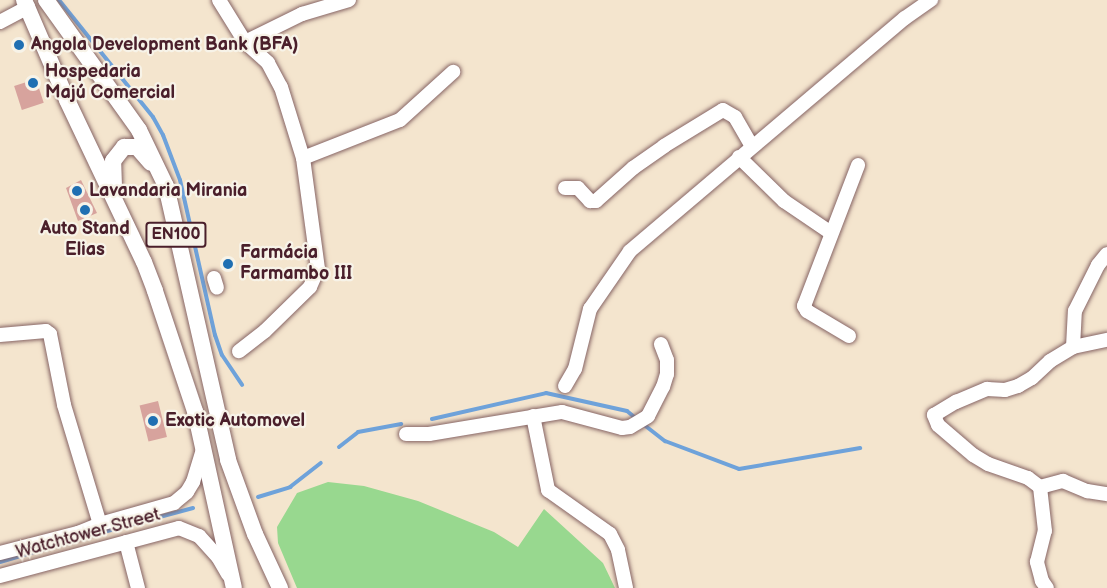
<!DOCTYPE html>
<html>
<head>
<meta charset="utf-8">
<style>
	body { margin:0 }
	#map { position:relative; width:1107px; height:588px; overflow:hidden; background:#f4e5ce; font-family:"Balsamiq Sans",sans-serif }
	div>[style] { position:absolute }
	.green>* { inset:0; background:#98d88f }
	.stream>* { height:4px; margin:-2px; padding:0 2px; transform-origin:2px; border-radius:2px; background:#6ea2da }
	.building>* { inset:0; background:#d7a39d; transform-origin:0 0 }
	.roads { filter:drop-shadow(0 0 2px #866464) drop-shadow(0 0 2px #866464) }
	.minor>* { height:14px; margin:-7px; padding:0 7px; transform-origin:7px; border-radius:7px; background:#fff }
	.major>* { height:16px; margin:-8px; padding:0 8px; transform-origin:8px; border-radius:8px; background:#fff }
	.dots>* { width:16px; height:16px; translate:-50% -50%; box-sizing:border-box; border:3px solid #f7f3e8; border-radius:50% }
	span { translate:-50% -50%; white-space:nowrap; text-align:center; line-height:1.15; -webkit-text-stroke:4.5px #f7f3e8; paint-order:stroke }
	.shield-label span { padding:2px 4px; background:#f7f3e8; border:2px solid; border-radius:4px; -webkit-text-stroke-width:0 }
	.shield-label { font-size:16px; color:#4a1f2b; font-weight:700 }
	.poi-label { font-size:18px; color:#4a1f2b; font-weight:700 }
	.left { translate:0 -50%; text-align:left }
	.street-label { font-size:18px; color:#4a1f2b }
</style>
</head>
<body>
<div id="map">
	<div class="green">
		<div style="clip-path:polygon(328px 482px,364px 486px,418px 501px,494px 532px,518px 547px,544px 509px,603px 563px,615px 588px,297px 588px,278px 543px,277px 527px,297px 493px)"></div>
	</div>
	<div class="stream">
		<div style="left:59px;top:0;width:150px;rotate:51.2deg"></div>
		<div style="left:153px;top:117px;width:21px;rotate:61deg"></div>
		<div style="left:163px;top:135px;width:48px;rotate:69.3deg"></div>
		<div style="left:180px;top:180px;width:159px;rotate:77.3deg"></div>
		<div style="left:215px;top:335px;width:21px;rotate:71deg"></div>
		<div style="left:222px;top:355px;width:36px;rotate:56deg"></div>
		<div style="left:432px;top:419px;width:117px;rotate:-12.8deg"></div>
		<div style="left:546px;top:393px;width:83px;rotate:12.5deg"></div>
		<div style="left:627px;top:411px;width:13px;rotate:39deg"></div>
		<div style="left:643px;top:424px;width:28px;rotate:38deg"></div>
		<div style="left:665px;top:441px;width:79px;rotate:20.7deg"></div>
		<div style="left:739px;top:469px;width:123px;rotate:-9.8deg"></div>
		<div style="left:339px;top:447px;width:24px;rotate:-38deg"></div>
		<div style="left:358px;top:432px;width:44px;rotate:-10.5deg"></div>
		<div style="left:258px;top:497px;width:34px;rotate:-17deg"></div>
		<div style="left:290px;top:487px;width:39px;rotate:-38deg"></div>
		<div style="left:81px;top:538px;width:116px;rotate:-15deg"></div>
		<div style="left:0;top:562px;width:68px;rotate:-16.3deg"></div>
	</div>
	<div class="building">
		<div style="left:36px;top:79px;width:25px;height:23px;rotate:72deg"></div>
		<div style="clip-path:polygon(81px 180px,97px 213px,78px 221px,66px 188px)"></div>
		<div style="left:158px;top:401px;width:37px;height:19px;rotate:76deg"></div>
	</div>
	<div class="roads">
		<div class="minor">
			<div style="left:219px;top:0;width:49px;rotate:58.2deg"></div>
			<div style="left:245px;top:42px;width:31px;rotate:42deg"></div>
			<div style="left:268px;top:63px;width:27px;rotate:62deg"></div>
			<div style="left:281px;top:87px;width:74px;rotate:72.8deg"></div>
			<div style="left:303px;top:158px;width:112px;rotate:82.3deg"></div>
			<div style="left:318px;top:269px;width:20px;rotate:114deg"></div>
			<div style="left:310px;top:287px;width:63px;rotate:135.6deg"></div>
			<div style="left:265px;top:331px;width:33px;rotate:142deg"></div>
			<div style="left:0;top:22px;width:32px;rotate:-28deg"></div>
			<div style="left:245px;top:42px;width:64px;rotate:-26.2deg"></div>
			<div style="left:302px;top:14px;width:49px;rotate:-16.6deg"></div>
			<div style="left:739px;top:157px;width:63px;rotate:44.4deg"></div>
			<div style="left:784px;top:201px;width:57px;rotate:34.2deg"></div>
			<div style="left:303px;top:158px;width:104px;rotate:-21.4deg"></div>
			<div style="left:400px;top:120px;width:72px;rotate:-42.2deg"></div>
			<div style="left:565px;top:188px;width:13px"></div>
			<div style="left:578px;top:188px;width:18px;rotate:47deg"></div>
			<div style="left:590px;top:201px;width:6px"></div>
			<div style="left:596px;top:201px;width:50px;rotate:-41.7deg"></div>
			<div style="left:633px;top:168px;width:38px;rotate:-35deg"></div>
			<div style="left:664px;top:146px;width:69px;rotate:-31.4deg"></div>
			<div style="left:723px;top:110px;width:14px;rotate:30deg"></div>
			<div style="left:735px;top:117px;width:34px;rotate:60deg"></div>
			<div style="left:214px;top:278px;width:10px;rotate:73deg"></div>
			<div style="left:0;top:335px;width:46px;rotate:-5deg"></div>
			<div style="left:46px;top:331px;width:5px;rotate:37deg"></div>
			<div style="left:50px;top:334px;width:72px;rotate:78.8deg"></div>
			<div style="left:64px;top:405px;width:124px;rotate:73.2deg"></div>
			<div style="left:849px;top:336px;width:49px;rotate:-149.2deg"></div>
			<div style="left:807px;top:311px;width:6px;rotate:-121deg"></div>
			<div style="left:804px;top:306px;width:151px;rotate:-69deg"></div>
			<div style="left:1073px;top:347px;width:36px;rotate:-87deg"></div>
			<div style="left:1075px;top:311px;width:51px;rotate:-63.4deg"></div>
			<div style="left:1098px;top:265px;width:14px;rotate:-51deg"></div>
			<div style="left:565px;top:386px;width:20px;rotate:-60deg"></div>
			<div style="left:575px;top:369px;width:62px;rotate:-76deg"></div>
			<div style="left:590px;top:309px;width:70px;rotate:-55.4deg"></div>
			<div style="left:630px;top:251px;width:360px;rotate:-40.3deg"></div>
			<div style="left:905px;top:18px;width:32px;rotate:-35deg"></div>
			<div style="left:533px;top:416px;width:76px;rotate:78.5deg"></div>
			<div style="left:548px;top:490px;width:76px;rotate:35.4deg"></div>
			<div style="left:610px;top:534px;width:18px;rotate:63deg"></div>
			<div style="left:618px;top:550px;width:39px;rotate:78deg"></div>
			<div style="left:406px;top:434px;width:23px"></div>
			<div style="left:429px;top:434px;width:135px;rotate:-9.4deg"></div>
			<div style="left:562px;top:412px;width:62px;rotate:14.9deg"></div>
			<div style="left:622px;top:428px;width:8px;rotate:-7deg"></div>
			<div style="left:630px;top:427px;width:21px;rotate:-31deg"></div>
			<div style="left:648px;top:416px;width:33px;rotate:-63deg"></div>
			<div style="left:663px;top:387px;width:14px;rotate:-73deg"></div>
			<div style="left:667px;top:374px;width:14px;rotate:-90deg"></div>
			<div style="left:667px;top:360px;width:17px;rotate:-111deg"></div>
			<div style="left:1040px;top:487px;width:24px;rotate:-15deg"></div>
			<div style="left:1063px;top:481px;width:26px;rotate:23deg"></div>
			<div style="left:1087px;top:491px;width:20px;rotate:9deg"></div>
			<div style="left:126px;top:542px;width:48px;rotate:75.4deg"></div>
			<div style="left:0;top:553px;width:81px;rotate:-14.4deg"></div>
			<div style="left:78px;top:533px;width:24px;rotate:-22deg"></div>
			<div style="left:100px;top:524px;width:77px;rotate:-15.8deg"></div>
			<div style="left:174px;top:503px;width:17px;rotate:-40deg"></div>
			<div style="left:187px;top:492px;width:12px;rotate:-59deg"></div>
			<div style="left:193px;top:482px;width:34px;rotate:-73deg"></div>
			<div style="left:0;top:576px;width:185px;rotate:-15deg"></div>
			<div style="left:179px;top:528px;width:22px;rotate:22deg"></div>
			<div style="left:199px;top:536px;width:28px;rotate:48deg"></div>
			<div style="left:218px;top:557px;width:20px;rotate:60deg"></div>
			<div style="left:1047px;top:588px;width:9px;rotate:-126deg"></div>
			<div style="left:1042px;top:581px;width:20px;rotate:-105deg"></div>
			<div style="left:1037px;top:562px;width:32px;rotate:-76deg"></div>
			<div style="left:1045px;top:531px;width:44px;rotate:-96.5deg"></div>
			<div style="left:1040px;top:487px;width:15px;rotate:-143deg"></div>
			<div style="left:1028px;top:478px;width:42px;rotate:-160.7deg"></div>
			<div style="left:988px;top:464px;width:17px;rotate:-149deg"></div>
			<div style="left:973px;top:455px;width:46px;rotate:-139.4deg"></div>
			<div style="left:938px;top:425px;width:11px;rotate:-112deg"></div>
			<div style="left:934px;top:415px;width:26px;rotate:-31deg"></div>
			<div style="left:956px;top:402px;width:34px;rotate:-23deg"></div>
			<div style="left:987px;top:389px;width:18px;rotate:3deg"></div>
			<div style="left:1005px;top:390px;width:14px;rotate:-17deg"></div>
			<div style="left:1018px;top:386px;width:16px;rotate:-30deg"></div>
			<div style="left:1032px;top:378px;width:25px;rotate:-43deg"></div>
			<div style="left:1050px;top:361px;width:27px;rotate:-31deg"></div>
			<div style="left:1073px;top:347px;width:35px;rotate:-12deg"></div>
		</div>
		<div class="major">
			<div style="left:24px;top:0;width:109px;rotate:66.7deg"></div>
			<div style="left:67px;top:100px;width:179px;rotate:64.6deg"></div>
			<div style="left:144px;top:262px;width:31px;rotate:69deg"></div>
			<div style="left:155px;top:291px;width:126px;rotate:71.6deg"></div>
			<div style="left:195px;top:411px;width:181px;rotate:77.6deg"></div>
			<div style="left:46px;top:0;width:160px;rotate:54.4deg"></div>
			<div style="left:139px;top:130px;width:62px;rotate:64.3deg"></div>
			<div style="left:166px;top:186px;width:281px;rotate:77.2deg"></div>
			<div style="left:228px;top:460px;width:79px;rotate:70deg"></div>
			<div style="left:255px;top:534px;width:60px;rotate:65.2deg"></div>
			<div style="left:114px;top:186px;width:25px;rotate:-92deg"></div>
			<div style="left:113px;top:161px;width:18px;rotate:-52deg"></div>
			<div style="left:124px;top:147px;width:13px"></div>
			<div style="left:137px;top:147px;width:21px;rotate:49deg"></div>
		</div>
	</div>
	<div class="dots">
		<div style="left:19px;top:45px;background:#1f6fb2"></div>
		<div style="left:33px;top:83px;background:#1f6fb2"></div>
		<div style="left:77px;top:191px;background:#1f6fb2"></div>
		<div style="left:85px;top:210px;background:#1f6fb2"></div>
		<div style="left:228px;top:264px;background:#1f6fb2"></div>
		<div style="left:153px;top:421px;background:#1f6fb2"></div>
	</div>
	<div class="shield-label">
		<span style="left:176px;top:235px">EN100</span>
	</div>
	<div class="poi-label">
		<span class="left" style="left:31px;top:45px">Angola Development Bank (BFA)</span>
		<span class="left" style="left:45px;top:83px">Hospedaria<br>Majú Comercial</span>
		<span class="left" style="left:89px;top:191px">Lavandaria Mirania</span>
		<span style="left:85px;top:240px">Auto Stand<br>Elias</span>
		<span class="left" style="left:240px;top:264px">Farmácia<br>Farmambo III</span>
		<span class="left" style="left:165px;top:421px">Exotic Automovel</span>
	</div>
	<div class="street-label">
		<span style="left:88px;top:534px;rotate:-15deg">Watchtower Street</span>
	</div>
</div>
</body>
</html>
